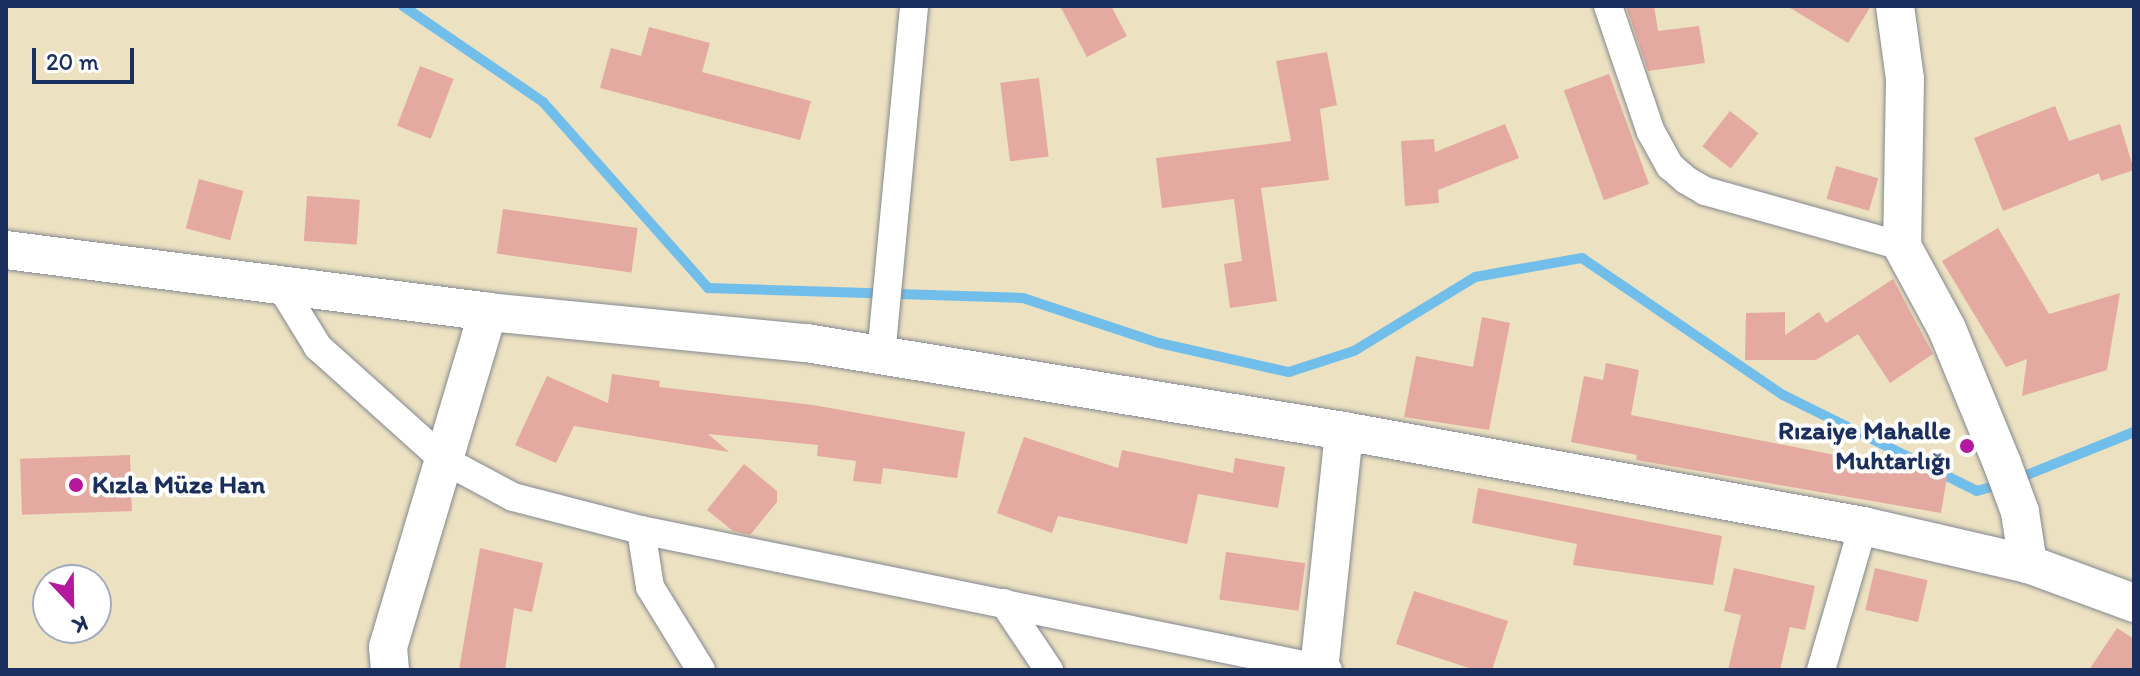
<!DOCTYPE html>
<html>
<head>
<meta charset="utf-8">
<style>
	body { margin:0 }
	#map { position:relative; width:2140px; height:676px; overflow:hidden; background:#ece1c1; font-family:Itim,sans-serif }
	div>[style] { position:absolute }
	.stream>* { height:10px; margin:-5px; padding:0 5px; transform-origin:5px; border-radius:5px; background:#72beeb }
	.building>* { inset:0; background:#e4aaa1; transform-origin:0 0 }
	.roads { filter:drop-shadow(0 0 2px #848890) drop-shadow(0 0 2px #848890) }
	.street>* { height:28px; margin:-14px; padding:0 14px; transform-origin:14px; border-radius:14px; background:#fff }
	.secondary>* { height:38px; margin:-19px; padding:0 19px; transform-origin:19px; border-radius:19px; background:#fff }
	.dots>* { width:22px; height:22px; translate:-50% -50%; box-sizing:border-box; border:4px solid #fff; border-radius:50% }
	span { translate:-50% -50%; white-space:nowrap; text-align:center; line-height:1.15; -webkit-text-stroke:8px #fff; paint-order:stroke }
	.poi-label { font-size:26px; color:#1b2f5e; font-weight:700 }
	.right { translate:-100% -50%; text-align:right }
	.left { translate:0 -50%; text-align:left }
	.frame { position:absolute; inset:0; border:8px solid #1b2f5e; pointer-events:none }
	.north { position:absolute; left:32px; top:564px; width:80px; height:80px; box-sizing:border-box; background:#fff; border:2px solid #a4acbf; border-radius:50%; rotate:158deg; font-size:22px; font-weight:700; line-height:32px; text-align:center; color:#1b2f5e }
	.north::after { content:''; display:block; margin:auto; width:28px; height:36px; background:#b5179e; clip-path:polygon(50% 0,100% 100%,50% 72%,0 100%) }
	.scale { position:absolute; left:32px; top:48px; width:102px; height:36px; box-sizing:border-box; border:4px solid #1b2f5e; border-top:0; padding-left:10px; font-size:24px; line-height:28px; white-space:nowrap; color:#1b2f5e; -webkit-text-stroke:6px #fff; paint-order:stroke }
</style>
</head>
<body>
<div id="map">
	<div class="stream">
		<div style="left:403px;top:6px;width:170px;rotate:34.4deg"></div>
		<div style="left:543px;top:102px;width:249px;rotate:48.4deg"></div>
		<div style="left:708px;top:288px;width:315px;rotate:1.8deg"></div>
		<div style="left:1023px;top:298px;width:143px;rotate:18.3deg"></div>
		<div style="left:1159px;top:343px;width:133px;rotate:12.6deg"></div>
		<div style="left:1289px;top:372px;width:68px;rotate:-17.9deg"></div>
		<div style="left:1354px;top:351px;width:142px;rotate:-31.4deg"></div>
		<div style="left:1475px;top:277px;width:109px;rotate:-10.1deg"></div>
		<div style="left:1582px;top:258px;width:243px;rotate:34.3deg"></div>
		<div style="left:1783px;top:395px;width:216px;rotate:26.3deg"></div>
		<div style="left:1977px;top:491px;width:26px;rotate:-16deg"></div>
		<div style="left:2017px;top:479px;width:126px;rotate:-21.9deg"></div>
	</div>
	<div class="building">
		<div style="clip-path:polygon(1060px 6px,1111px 6px,1127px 36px,1087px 57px)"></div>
		<div style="clip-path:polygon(1626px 6px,1654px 6px,1658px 31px,1699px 26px,1705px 63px,1648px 71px)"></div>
		<div style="clip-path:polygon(1787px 6px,1871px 6px,1848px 43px)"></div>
		<div style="clip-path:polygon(649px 27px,710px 43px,702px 72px,811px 101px,800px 140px,600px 88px,611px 48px,641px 56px)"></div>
		<div style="clip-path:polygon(1327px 52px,1337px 105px,1320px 109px,1329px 180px,1261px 188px,1277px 301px,1230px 308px,1224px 264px,1242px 261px,1234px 199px,1162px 208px,1156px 158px,1291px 141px,1276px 61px)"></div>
		<div style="left:420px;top:66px;width:36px;height:64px;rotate:21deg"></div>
		<div style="left:1609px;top:74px;width:117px;height:48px;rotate:70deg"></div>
		<div style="left:1039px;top:78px;width:79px;height:39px;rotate:83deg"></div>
		<div style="clip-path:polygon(2055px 106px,2069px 141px,2120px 124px,2134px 170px,2101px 181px,2099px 173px,2003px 211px,1974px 138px)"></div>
		<div style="left:1730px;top:111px;width:36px;height:45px;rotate:38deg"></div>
		<div style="clip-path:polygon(1505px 124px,1519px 158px,1438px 190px,1439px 203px,1405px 206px,1401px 141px,1434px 139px,1435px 152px)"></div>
		<div style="left:1836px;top:166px;width:44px;height:34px;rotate:16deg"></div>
		<div style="left:199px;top:179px;width:46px;height:51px;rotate:15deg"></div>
		<div style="left:307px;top:196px;width:53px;height:45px;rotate:4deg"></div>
		<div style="left:503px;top:209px;width:136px;height:45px;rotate:8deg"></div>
		<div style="clip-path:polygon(1998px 228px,2049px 314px,2120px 293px,2107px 370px,2022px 396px,2027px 359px,2006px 367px,1942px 261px)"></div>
		<div style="clip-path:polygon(1893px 279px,1933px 354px,1890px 383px,1858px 334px,1816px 360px,1745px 360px,1746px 313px,1785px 312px,1785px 335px,1819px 312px,1826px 323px)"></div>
		<div style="clip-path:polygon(1482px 317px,1510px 323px,1489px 430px,1404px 417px,1416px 356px,1473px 367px)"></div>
		<div style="clip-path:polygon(1606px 363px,1639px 370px,1631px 415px,1947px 477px,1941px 513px,1636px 460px,1637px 455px,1571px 442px,1584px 376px,1603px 380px)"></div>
		<div style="clip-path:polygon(612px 374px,660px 381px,659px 387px,813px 405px,965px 432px,957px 478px,883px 468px,881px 484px,853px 481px,856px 461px,817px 456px,818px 445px,708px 434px,729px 452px,574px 426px,556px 463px,515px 445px,547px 376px,608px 403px)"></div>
		<div style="clip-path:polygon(1024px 437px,1118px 468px,1122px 450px,1233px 473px,1235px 458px,1285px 467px,1278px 508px,1198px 494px,1187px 544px,1058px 516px,1052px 533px,997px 513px)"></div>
		<div style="left:130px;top:455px;width:56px;height:110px;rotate:88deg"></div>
		<div style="clip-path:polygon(744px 464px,777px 491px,777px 502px,750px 535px,733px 531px,707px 510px)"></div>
		<div style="clip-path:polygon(1478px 488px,1722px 536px,1713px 585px,1573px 565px,1577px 544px,1472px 523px)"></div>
		<div style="clip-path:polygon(480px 548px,543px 563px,532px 612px,514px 608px,505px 670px,459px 670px)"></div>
		<div style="left:1226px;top:552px;width:80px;height:48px;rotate:8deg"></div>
		<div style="clip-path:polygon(1734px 568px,1815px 586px,1805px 630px,1790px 627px,1780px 670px,1728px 670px,1741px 615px,1724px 611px)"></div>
		<div style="left:1875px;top:568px;width:54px;height:43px;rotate:13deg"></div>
		<div style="clip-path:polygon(1414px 591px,1508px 621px,1492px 670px,1475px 670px,1396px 644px)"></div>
		<div style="clip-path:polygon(2117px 628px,2134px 639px,2134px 670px,2089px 670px)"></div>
	</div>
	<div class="roads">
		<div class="street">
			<div style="left:1608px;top:6px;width:133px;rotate:71.2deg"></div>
			<div style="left:1651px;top:132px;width:39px;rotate:61deg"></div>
			<div style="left:1670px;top:166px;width:21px;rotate:41deg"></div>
			<div style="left:1686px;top:180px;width:22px;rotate:30deg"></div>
			<div style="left:1705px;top:191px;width:205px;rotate:15.6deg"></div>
			<div style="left:280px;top:285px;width:73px;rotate:58.5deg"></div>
			<div style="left:318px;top:347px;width:169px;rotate:41.9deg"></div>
			<div style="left:444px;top:460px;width:78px;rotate:28.2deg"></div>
			<div style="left:513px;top:497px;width:132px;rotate:14.5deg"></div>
			<div style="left:641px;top:530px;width:701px;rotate:11.52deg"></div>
			<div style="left:881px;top:356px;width:352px;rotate:-84.6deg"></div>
			<div style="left:641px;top:530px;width:58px;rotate:81deg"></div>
			<div style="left:650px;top:587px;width:97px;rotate:58.4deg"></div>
			<div style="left:1004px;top:603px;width:81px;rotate:56.1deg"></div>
			<div style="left:1821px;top:670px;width:150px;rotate:-73.7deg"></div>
		</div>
		<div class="secondary">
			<div style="left:1895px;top:6px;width:74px;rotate:82.2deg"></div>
			<div style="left:1905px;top:79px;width:167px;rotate:91deg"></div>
			<div style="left:1902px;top:246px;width:94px;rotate:61.5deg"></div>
			<div style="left:1947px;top:329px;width:145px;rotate:67.7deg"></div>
			<div style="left:2002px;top:463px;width:52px;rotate:69.8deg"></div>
			<div style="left:2020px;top:512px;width:53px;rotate:81.3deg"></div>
			<div style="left:6px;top:250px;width:486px;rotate:7.3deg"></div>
			<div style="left:488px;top:312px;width:320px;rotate:5.6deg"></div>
			<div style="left:806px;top:343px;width:545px;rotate:9.29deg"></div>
			<div style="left:1344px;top:431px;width:528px;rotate:10.37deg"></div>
			<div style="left:1863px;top:526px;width:169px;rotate:13deg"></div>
			<div style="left:2028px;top:564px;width:113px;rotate:20.2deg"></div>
			<div style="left:390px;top:670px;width:23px;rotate:-95deg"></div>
			<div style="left:388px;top:647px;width:350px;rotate:-73.4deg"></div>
			<div style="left:1319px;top:670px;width:240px;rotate:-84deg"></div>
		</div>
	</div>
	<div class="dots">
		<div style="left:1967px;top:446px;background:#b5179e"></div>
		<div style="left:76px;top:485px;background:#b5179e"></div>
	</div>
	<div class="poi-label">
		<span class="right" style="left:1951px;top:446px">Rızaiye Mahalle<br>Muhtarlığı</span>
		<span class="left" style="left:92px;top:485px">Kızla Müze Han</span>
	</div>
	<div class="frame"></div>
	<div class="north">K</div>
	<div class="scale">20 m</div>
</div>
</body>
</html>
